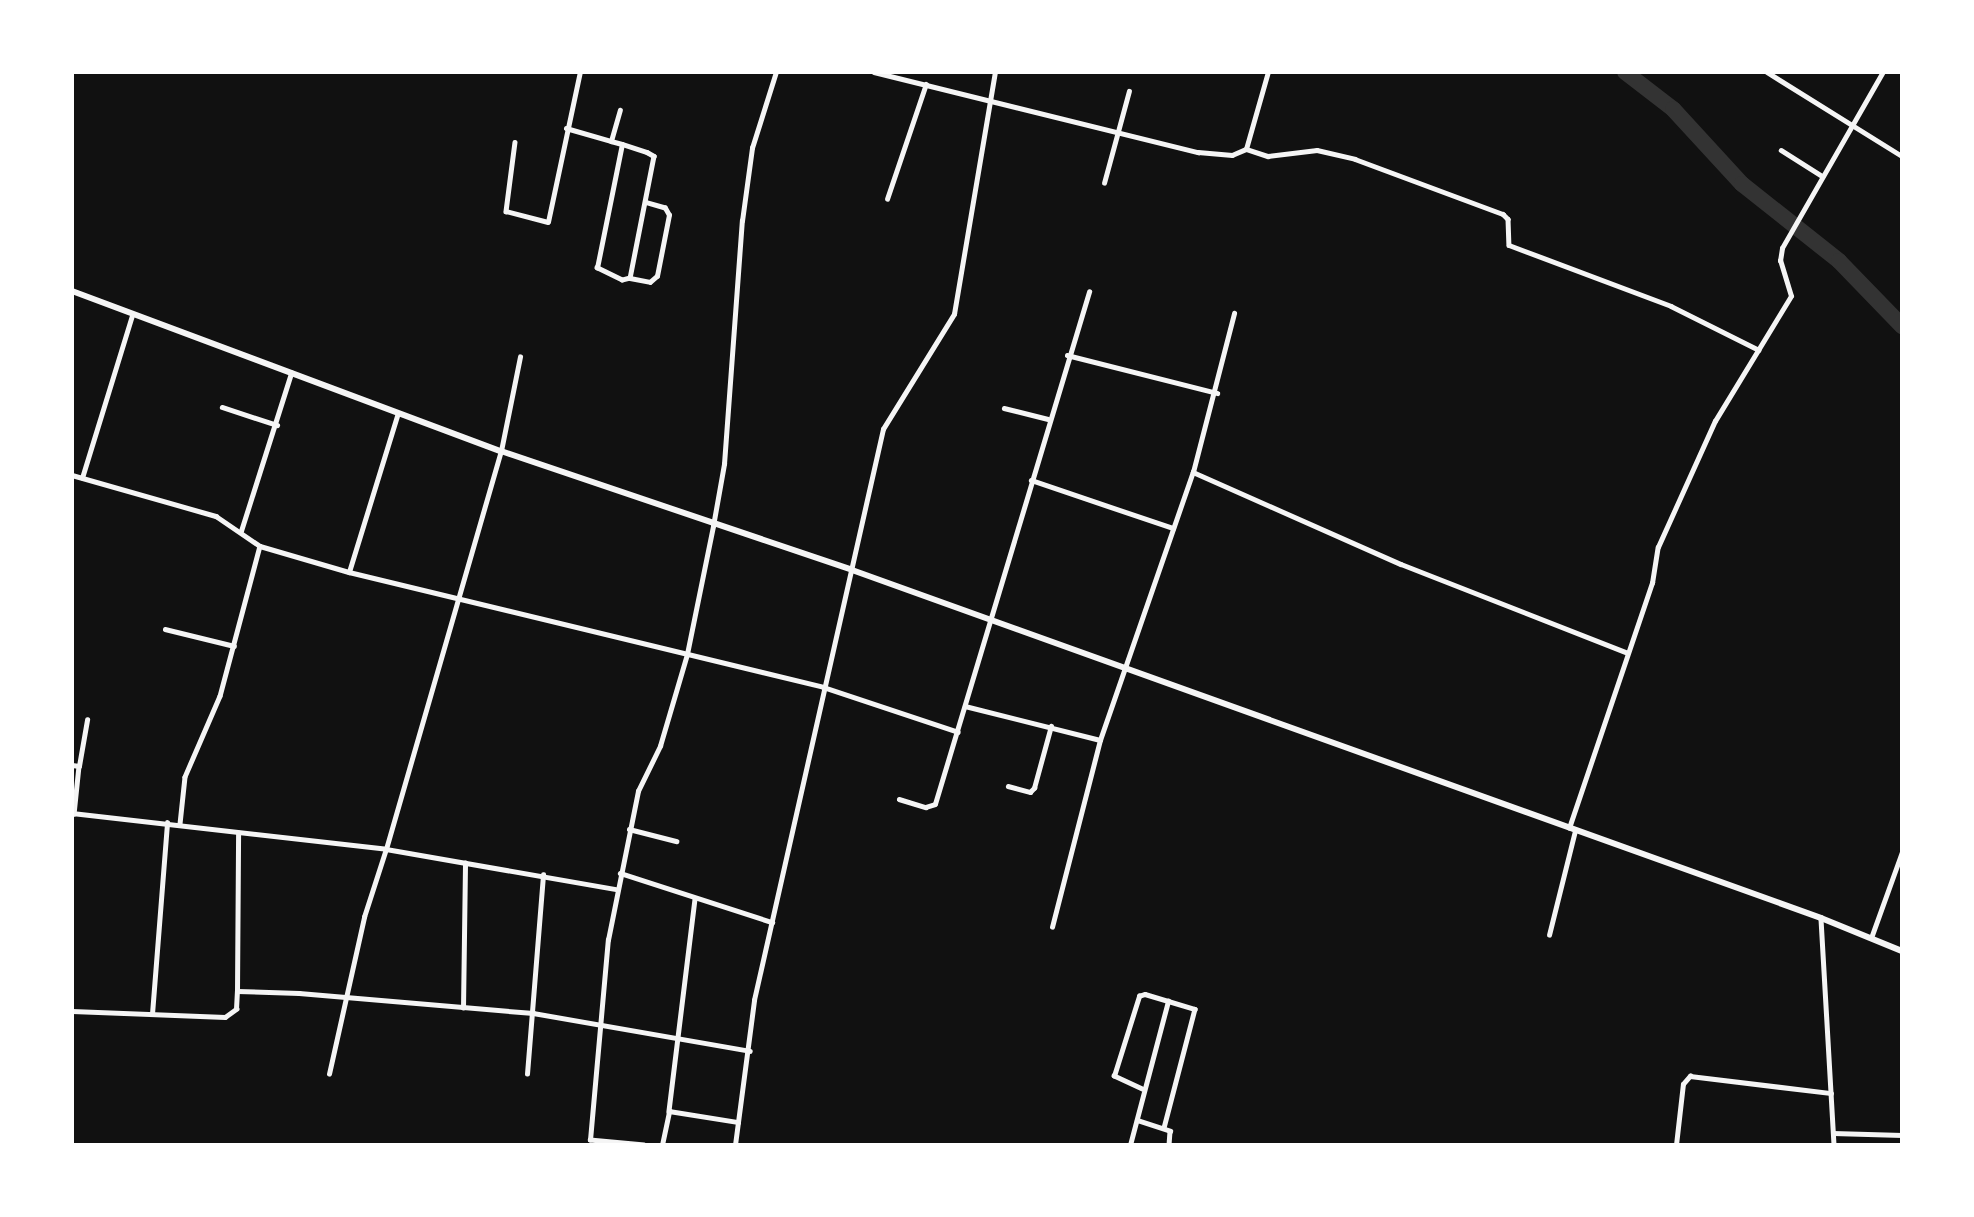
<!DOCTYPE html>
<html>
<head>
<meta charset="utf-8">
<style>
	body { margin:0 }
	#map { position:relative; width:1974px; height:1217px; overflow:hidden; background:#111; font-family:Figtree,sans-serif }
	div>[style] { position:absolute }
	.river>* { height:16px; margin:-8px; padding:0 8px; transform-origin:8px; border-radius:8px; background:#333 }
	.minor>* { height:4.5px; margin:-2.25px; padding:0 2.25px; transform-origin:2.25px; border-radius:2.25px; background:#f5f5f5 }
	.secondary>* { height:6px; margin:-3px; padding:0 3px; transform-origin:3px; border-radius:3px; background:#f5f5f5 }
	span { translate:-50% -50%; white-space:nowrap; text-align:center; line-height:1.15; -webkit-text-stroke:7px #fff; paint-order:stroke }
	.frame { position:absolute; inset:0; border:74px solid #fff; pointer-events:none }
</style>
</head>
<body>
<div id="map">
	<div class="river">
		<div style="left:1625px;top:72px;width:61px;rotate:37.6deg"></div>
		<div style="left:1673px;top:109px;width:102px;rotate:47.4deg"></div>
		<div style="left:1742px;top:184px;width:124px;rotate:38.4deg"></div>
		<div style="left:1839px;top:261px;width:91px;rotate:45.9deg"></div>
	</div>
	<div class="minor">
		<div style="left:874px;top:72px;width:334px;rotate:13.9deg"></div>
		<div style="left:1198px;top:152px;width:34px;rotate:5deg"></div>
		<div style="left:1232px;top:155px;width:15px;rotate:-23deg"></div>
		<div style="left:1246px;top:149px;width:23px;rotate:18deg"></div>
		<div style="left:1268px;top:156px;width:49px;rotate:-7deg"></div>
		<div style="left:1317px;top:150px;width:39px;rotate:13deg"></div>
		<div style="left:1355px;top:159px;width:158px;rotate:20.4deg"></div>
		<div style="left:1503px;top:214px;width:7px;rotate:45deg"></div>
		<div style="left:1508px;top:219px;width:26px;rotate:88deg"></div>
		<div style="left:1509px;top:245px;width:173px;rotate:20.6deg"></div>
		<div style="left:1671px;top:306px;width:98px;rotate:26.6deg"></div>
		<div style="left:1767px;top:72px;width:159px;rotate:31.9deg"></div>
		<div style="left:566px;top:128px;width:47px;rotate:16.1deg"></div>
		<div style="left:611px;top:141px;width:11px;rotate:15deg"></div>
		<div style="left:622px;top:144px;width:26px;rotate:18deg"></div>
		<div style="left:647px;top:152px;width:8px;rotate:30deg"></div>
		<div style="left:654px;top:156px;width:124px;rotate:101.1deg"></div>
		<div style="left:630px;top:278px;width:8px;rotate:166deg"></div>
		<div style="left:622px;top:280px;width:28px;rotate:-154deg"></div>
		<div style="left:597px;top:268px;width:126px;rotate:-78.6deg"></div>
		<div style="left:611px;top:141px;width:32px;rotate:-74deg"></div>
		<div style="left:515px;top:142px;width:70px;rotate:97.4deg"></div>
		<div style="left:506px;top:211px;width:43px;rotate:14.7deg"></div>
		<div style="left:548px;top:222px;width:153px;rotate:-78deg"></div>
		<div style="left:1246px;top:149px;width:80px;rotate:-74.1deg"></div>
		<div style="left:1781px;top:150px;width:49px;rotate:32.4deg"></div>
		<div style="left:1104px;top:183px;width:95px;rotate:-74.8deg"></div>
		<div style="left:887px;top:199px;width:121px;rotate:-71.3deg"></div>
		<div style="left:630px;top:278px;width:20px;rotate:11deg"></div>
		<div style="left:650px;top:282px;width:9px;rotate:-41deg"></div>
		<div style="left:657px;top:276px;width:62px;rotate:-78.9deg"></div>
		<div style="left:669px;top:215px;width:8px;rotate:-120deg"></div>
		<div style="left:665px;top:208px;width:19px;rotate:-164deg"></div>
		<div style="left:1067px;top:355px;width:155px;rotate:14.2deg"></div>
		<div style="left:222px;top:407px;width:58px;rotate:18.1deg"></div>
		<div style="left:1004px;top:408px;width:45px;rotate:14deg"></div>
		<div style="left:1193px;top:472px;width:227px;rotate:23.9deg"></div>
		<div style="left:1401px;top:564px;width:241px;rotate:21.4deg"></div>
		<div style="left:72px;top:475px;width:150px;rotate:15.9deg"></div>
		<div style="left:216px;top:516px;width:53px;rotate:34.3deg"></div>
		<div style="left:260px;top:546px;width:155px;rotate:104.9deg"></div>
		<div style="left:220px;top:696px;width:88px;rotate:113.4deg"></div>
		<div style="left:185px;top:777px;width:47px;rotate:96.1deg"></div>
		<div style="left:82px;top:478px;width:170px;rotate:-72.9deg"></div>
		<div style="left:1031px;top:480px;width:150px;rotate:18.7deg"></div>
		<div style="left:241px;top:531px;width:166px;rotate:-72.4deg"></div>
		<div style="left:260px;top:546px;width:93px;rotate:16.3deg"></div>
		<div style="left:349px;top:572px;width:488px;rotate:13.6deg"></div>
		<div style="left:823px;top:687px;width:142px;rotate:18.4deg"></div>
		<div style="left:349px;top:572px;width:166px;rotate:-72.9deg"></div>
		<div style="left:165px;top:629px;width:71px;rotate:13.8deg"></div>
		<div style="left:965px;top:706px;width:139px;rotate:14.1deg"></div>
		<div style="left:72px;top:765px;width:7px;rotate:8deg"></div>
		<div style="left:79px;top:766px;width:48px;rotate:95.9deg"></div>
		<div style="left:79px;top:766px;width:47px;rotate:-80.1deg"></div>
		<div style="left:1008px;top:786px;width:23px;rotate:15deg"></div>
		<div style="left:1030px;top:792px;width:6px;rotate:-45deg"></div>
		<div style="left:1034px;top:788px;width:64px;rotate:-74.7deg"></div>
		<div style="left:899px;top:799px;width:28px;rotate:17deg"></div>
		<div style="left:926px;top:807px;width:9px;rotate:-18deg"></div>
		<div style="left:935px;top:804px;width:535px;rotate:-73.26deg"></div>
		<div style="left:72px;top:813px;width:316px;rotate:6.5deg"></div>
		<div style="left:386px;top:849px;width:414px;rotate:-73.9deg"></div>
		<div style="left:501px;top:451px;width:96px;rotate:-78.6deg"></div>
		<div style="left:1569px;top:828px;width:259px;rotate:-71.3deg"></div>
		<div style="left:1652px;top:583px;width:36px;rotate:-81deg"></div>
		<div style="left:1658px;top:547px;width:138px;rotate:-65.7deg"></div>
		<div style="left:1715px;top:421px;width:146px;rotate:-58.7deg"></div>
		<div style="left:1791px;top:296px;width:37px;rotate:-107deg"></div>
		<div style="left:1780px;top:261px;width:13px;rotate:-81deg"></div>
		<div style="left:1782px;top:248px;width:203px;rotate:-60.2deg"></div>
		<div style="left:629px;top:829px;width:49px;rotate:14.3deg"></div>
		<div style="left:620px;top:873px;width:160px;rotate:17.9deg"></div>
		<div style="left:695px;top:899px;width:214px;rotate:97deg"></div>
		<div style="left:669px;top:1111px;width:70px;rotate:9.1deg"></div>
		<div style="left:1821px;top:919px;width:226px;rotate:86.7deg"></div>
		<div style="left:1052px;top:927px;width:193px;rotate:-75.6deg"></div>
		<div style="left:1100px;top:740px;width:284px;rotate:-70.9deg"></div>
		<div style="left:1193px;top:472px;width:164px;rotate:-75.5deg"></div>
		<div style="left:1549px;top:935px;width:107px;rotate:-76deg"></div>
		<div style="left:1871px;top:938px;width:91px;rotate:-70.2deg"></div>
		<div style="left:237px;top:991px;width:158px;rotate:-89.6deg"></div>
		<div style="left:463px;top:1008px;width:145px;rotate:-89.2deg"></div>
		<div style="left:72px;top:1011px;width:153px;rotate:2.2deg"></div>
		<div style="left:225px;top:1017px;width:14px;rotate:-36deg"></div>
		<div style="left:236px;top:1009px;width:18px;rotate:-87deg"></div>
		<div style="left:237px;top:991px;width:62px;rotate:1.8deg"></div>
		<div style="left:299px;top:993px;width:235px;rotate:4.9deg"></div>
		<div style="left:533px;top:1013px;width:220px;rotate:9.9deg"></div>
		<div style="left:152px;top:1014px;width:192px;rotate:-85.5deg"></div>
		<div style="left:329px;top:1074px;width:161px;rotate:-77.4deg"></div>
		<div style="left:364px;top:917px;width:71px;rotate:-72.1deg"></div>
		<div style="left:386px;top:849px;width:233px;rotate:9.9deg"></div>
		<div style="left:527px;top:1074px;width:200px;rotate:-85.4deg"></div>
		<div style="left:1142px;top:1089px;width:31px;rotate:-155deg"></div>
		<div style="left:1114px;top:1076px;width:84px;rotate:-72.6deg"></div>
		<div style="left:1139px;top:996px;width:6px;rotate:-18deg"></div>
		<div style="left:1145px;top:994px;width:52px;rotate:16.7deg"></div>
		<div style="left:1195px;top:1009px;width:123px;rotate:104.6deg"></div>
		<div style="left:1137px;top:1120px;width:35px;rotate:18deg"></div>
		<div style="left:1170px;top:1131px;width:14px;rotate:94deg"></div>
		<div style="left:1833px;top:1133px;width:69px;rotate:1.7deg"></div>
		<div style="left:644px;top:1145px;width:54px;rotate:-174.7deg"></div>
		<div style="left:590px;top:1140px;width:201px;rotate:-84.9deg"></div>
		<div style="left:608px;top:940px;width:152px;rotate:-78.6deg"></div>
		<div style="left:638px;top:791px;width:50px;rotate:-63.9deg"></div>
		<div style="left:660px;top:746px;width:96px;rotate:-73.6deg"></div>
		<div style="left:687px;top:654px;width:131px;rotate:-78.5deg"></div>
		<div style="left:713px;top:526px;width:63px;rotate:-79.9deg"></div>
		<div style="left:724px;top:464px;width:244px;rotate:-85.8deg"></div>
		<div style="left:742px;top:221px;width:74px;rotate:-82.2deg"></div>
		<div style="left:752px;top:148px;width:80px;rotate:-72.5deg"></div>
		<div style="left:662px;top:1145px;width:35px;rotate:-78deg"></div>
		<div style="left:735px;top:1145px;width:146px;rotate:-82.5deg"></div>
		<div style="left:754px;top:1000px;width:585px;rotate:-77.27deg"></div>
		<div style="left:883px;top:429px;width:135px;rotate:-58.3deg"></div>
		<div style="left:954px;top:314px;width:245px;rotate:-80.4deg"></div>
		<div style="left:1130px;top:1145px;width:149px;rotate:-75.2deg"></div>
		<div style="left:1676px;top:1145px;width:61px;rotate:-83.5deg"></div>
		<div style="left:1683px;top:1084px;width:11px;rotate:-49deg"></div>
		<div style="left:1690px;top:1076px;width:142px;rotate:6.9deg"></div>
	</div>
	<div class="secondary">
		<div style="left:72px;top:291px;width:458px;rotate:20.5deg"></div>
		<div style="left:501px;top:451px;width:371px;rotate:18.7deg"></div>
		<div style="left:852px;top:570px;width:1030px;rotate:19.75deg"></div>
		<div style="left:1821px;top:918px;width:87px;rotate:22.2deg"></div>
	</div>
	<div class="frame"></div>
</div>
</body>
</html>
